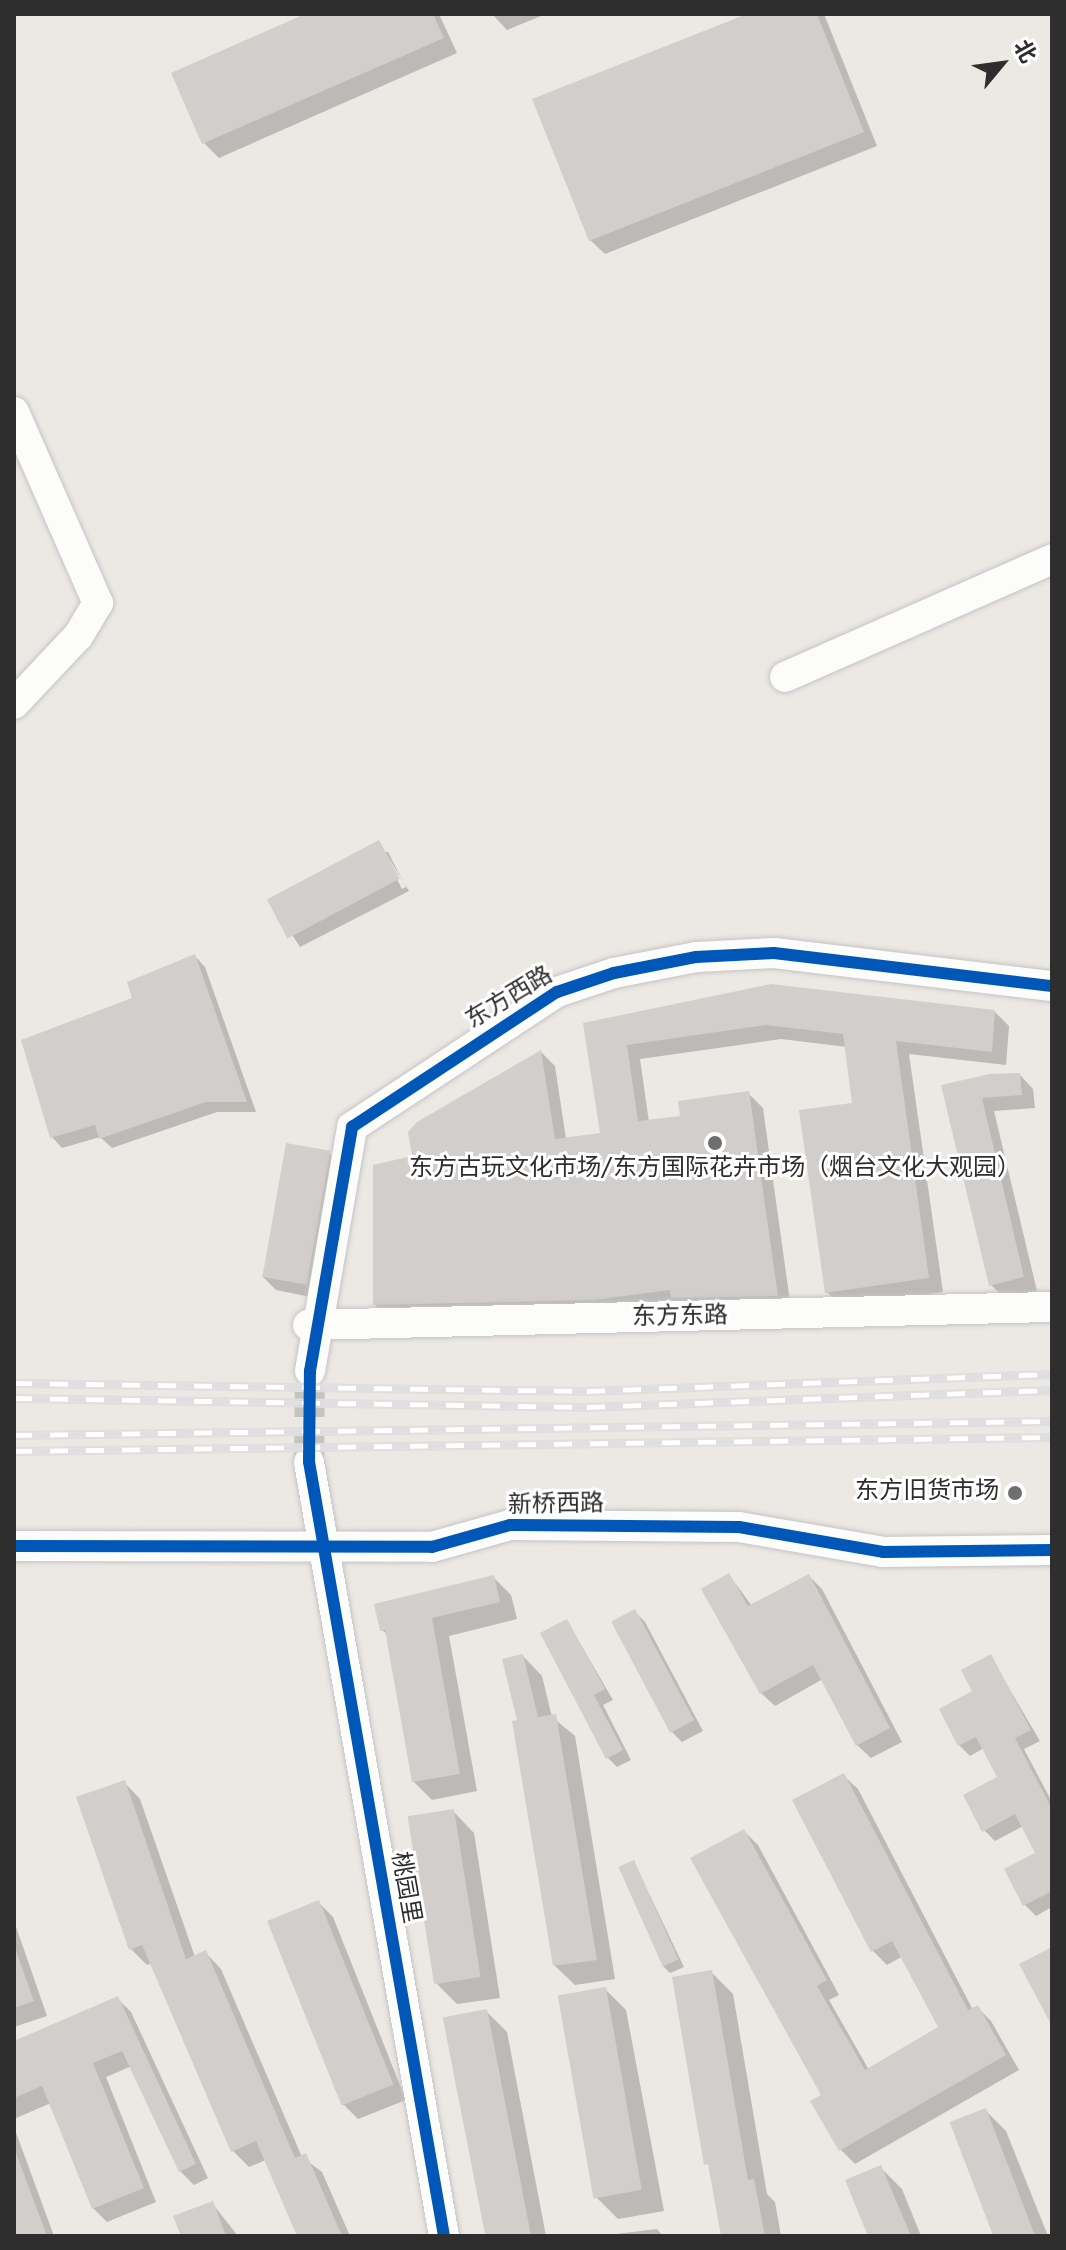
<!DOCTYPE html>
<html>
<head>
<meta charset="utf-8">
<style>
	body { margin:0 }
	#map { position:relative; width:1066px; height:2250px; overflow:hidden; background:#ece8e4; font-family:Overpass,"Noto Sans SC",sans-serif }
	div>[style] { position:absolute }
	.shadow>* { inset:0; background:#0003 }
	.building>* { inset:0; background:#d1cecb; transform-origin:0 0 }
	.minor-tunnel>* { height:30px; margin-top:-15px; transform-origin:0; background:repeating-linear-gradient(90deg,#c6c3c0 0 30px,transparent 0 45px) }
	.roads { filter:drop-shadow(0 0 2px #c5c4c5) drop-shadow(0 0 2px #c5c4c5) }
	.minor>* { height:30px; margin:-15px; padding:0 15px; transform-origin:15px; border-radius:15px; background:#fcfcfb }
	.rail>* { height:9px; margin-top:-4.5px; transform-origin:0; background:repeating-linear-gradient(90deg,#fff 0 18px,#dfdfe1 0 36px); box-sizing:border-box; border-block:2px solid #dfdfe1 }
	.cycleway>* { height:12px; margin:-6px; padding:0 6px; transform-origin:6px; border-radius:6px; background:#0057b8 }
	.dots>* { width:22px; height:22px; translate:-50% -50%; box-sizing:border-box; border:4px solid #fff; border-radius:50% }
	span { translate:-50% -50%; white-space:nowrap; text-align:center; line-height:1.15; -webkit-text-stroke:6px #fff; paint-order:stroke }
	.street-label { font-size:24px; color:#2e2e2e }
	.poi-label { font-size:24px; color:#2e2e2e }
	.right { translate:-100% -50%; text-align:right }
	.frame { position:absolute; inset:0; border:16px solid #2e2e2e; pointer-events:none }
	.north { position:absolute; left:962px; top:24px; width:80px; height:80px; -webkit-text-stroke:6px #fff; paint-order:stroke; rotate:61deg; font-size:22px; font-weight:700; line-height:32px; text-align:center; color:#2e2e2e }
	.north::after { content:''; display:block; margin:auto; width:28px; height:36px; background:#2e2e2e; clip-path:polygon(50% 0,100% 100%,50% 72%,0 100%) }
</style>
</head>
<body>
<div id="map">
	<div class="shadow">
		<div style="clip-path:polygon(310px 14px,439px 14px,457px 53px,219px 158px,204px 143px,174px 74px)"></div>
		<div style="clip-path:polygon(492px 14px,546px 14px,507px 30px)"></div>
		<div style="clip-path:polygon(752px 14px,824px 14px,877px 146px,605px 254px,590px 240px)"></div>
		<div style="clip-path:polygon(evenodd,379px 842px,409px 891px,300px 947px,269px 899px,379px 842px,383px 852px,388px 852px,406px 887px,402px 889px,383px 852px)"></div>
		<div style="clip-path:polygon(195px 956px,205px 967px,256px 1112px,217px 1112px,112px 1148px,100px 1137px,62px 1148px,52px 1137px,134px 999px)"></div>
		<div style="clip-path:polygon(994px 1011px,1009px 1026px,1006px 1065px,909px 1054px,943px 1292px,841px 1307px,827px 1292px,855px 1105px,847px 1047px,781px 1039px,640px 1059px,649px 1122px,682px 1117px,749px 1094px,763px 1108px,791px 1309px,389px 1319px,375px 1305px,415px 1158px,541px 1052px,555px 1066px,566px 1139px,603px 1135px,586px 1025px)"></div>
		<div style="clip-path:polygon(1020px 1075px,1033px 1089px,1035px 1108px,994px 1111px,1037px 1291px,1005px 1298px,991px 1285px,944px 1087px)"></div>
		<div style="clip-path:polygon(329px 1153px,343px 1168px,321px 1299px,276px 1290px,262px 1276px)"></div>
		<div style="clip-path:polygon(729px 1575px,752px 1606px,809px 1576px,822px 1589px,902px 1742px,871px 1758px,857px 1745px,823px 1679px,775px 1706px,761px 1693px)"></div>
		<div style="clip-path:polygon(493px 1577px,511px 1595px,517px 1619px,449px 1636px,477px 1791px,432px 1800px,414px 1782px,388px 1635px,382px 1630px)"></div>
		<div style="clip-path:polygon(634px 1611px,645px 1622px,703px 1731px,682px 1742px,671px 1731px)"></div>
		<div style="clip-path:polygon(567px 1621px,613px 1700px,603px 1705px,631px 1760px,617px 1767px,608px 1758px)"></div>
		<div style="clip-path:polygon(523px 1656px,542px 1676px,552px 1717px,575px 1736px,615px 1979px,575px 1985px,555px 1966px,519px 1722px)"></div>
		<div style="clip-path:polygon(990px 1656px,1040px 1741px,1024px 1749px,1052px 1802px,1052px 1907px,1036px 1916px,1025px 1905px,1037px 1854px,1023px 1826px,995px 1841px,984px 1830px,1000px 1778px,984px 1748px,970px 1756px,959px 1745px)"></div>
		<div style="clip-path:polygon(844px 1776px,858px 1789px,973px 2010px,977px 2007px,991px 2021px,1019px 2070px,855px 2164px,841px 2150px,744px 1831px,758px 1845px,839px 1995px,829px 2000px,869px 2070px,941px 2028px,903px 1956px,887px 1965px,873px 1951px)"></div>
		<div style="clip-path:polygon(124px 1782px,140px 1799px,195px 1957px,205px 1952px,221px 1969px,302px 2157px,322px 2172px,350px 2236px,299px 2236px,266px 2160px,249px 2167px,233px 2151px,152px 1963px,147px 1965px,131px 1949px)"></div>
		<div style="clip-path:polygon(453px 1811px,474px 1833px,500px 1998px,457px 2004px,436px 1983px)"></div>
		<div style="clip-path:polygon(634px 1862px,684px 1967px,670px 1973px,663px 1966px)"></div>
		<div style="clip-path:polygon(318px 1902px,333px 1917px,406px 2100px,358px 2119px,343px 2104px,270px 1922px)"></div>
		<div style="clip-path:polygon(14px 1921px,47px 2016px,14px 2027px)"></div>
		<div style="clip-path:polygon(711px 1972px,733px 1994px,767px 2194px,775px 2202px,781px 2236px,723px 2236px)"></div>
		<div style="clip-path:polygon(605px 1989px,626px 2010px,664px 2211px,618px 2219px,597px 2198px)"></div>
		<div style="clip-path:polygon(117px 1998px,131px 2012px,208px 2178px,194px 2185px,180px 2171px,132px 2066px,106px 2077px,156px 2202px,107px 2222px,93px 2208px,51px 2103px,14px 2119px,14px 2044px)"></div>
		<div style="clip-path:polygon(486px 2011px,507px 2032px,546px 2236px,487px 2236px)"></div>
		<div style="clip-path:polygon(985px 2110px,1006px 2131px,1048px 2236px,997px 2236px)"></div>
		<div style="clip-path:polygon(14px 2127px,54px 2236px,14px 2236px)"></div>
		<div style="clip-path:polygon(881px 2168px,902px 2189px,921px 2236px,870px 2236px)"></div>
		<div style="clip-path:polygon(212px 2203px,238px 2236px,183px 2236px)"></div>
		<div style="clip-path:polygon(657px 2229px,663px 2236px,616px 2236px,616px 2234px)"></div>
	</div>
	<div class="building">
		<div style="clip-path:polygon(305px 14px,433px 14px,444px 38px,202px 144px,171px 73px)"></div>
		<div style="clip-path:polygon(747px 14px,817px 14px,864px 132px,589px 241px,532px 99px)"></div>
		<div style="left:379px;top:840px;width:44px;height:127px;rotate:62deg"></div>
		<div style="clip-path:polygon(195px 954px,247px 1102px,206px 1102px,99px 1139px,95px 1125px,50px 1138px,21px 1040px,132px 998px,127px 982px)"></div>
		<div style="clip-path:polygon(771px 984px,995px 1010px,992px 1052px,896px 1041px,929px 1278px,825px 1293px,799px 1110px,852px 1103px,843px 1034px,765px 1025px,627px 1045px,638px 1121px,680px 1116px,678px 1101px,749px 1091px,778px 1296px,671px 1298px,670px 1290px,594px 1300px,373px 1305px,373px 1165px,412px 1156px,408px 1132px,417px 1122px,541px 1050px,555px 1139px,600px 1133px,583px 1023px)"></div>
		<div style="clip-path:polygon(1020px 1073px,1022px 1095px,982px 1098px,1024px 1277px,989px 1286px,941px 1085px,990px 1074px)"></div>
		<div style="left:286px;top:1143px;width:45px;height:136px;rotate:10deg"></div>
		<div style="clip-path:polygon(729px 1573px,748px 1606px,809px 1574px,890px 1728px,856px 1746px,813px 1665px,760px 1694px,701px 1589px)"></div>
		<div style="clip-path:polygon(494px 1575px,500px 1602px,432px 1618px,460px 1774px,412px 1782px,385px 1630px,380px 1631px,374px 1604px)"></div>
		<div style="left:635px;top:1609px;width:126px;height:27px;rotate:62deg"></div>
		<div style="clip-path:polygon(567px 1619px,605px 1689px,594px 1695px,623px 1750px,606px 1759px,540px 1633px)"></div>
		<div style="clip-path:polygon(523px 1654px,538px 1717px,556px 1714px,597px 1960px,553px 1966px,512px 1721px,517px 1720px,502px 1659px)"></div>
		<div style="clip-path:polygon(991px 1654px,1031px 1730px,1015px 1738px,1052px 1809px,1052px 1891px,1023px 1906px,1004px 1869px,1035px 1853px,1015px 1814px,982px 1832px,963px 1795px,997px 1777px,976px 1737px,958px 1746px,939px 1709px,972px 1691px,961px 1670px)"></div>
		<div style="clip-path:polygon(844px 1773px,968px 2010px,978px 2005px,1006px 2055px,839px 2151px,810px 2101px,821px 2095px,690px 1858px,744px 1829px,827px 1980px,817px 1986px,865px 2070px,938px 2027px,892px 1941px,871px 1952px,792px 1800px)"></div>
		<div style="clip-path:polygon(125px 1780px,186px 1959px,206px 1950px,295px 2158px,306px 2153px,342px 2236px,297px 2236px,256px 2141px,231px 2152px,142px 1945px,129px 1950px,76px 1797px)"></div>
		<div style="left:454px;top:1809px;width:170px;height:47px;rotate:81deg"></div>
		<div style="left:634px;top:1860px;width:109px;height:17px;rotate:66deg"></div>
		<div style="left:319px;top:1900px;width:199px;height:56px;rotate:68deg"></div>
		<div style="clip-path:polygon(1052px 1947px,1052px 2026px,1019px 1964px)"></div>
		<div style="clip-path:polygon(16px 1951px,34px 2001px,14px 2008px,14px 1952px)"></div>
		<div style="clip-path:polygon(712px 1970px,748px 2180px,754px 2179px,765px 2236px,721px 2236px,708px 2164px,704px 2165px,672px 1977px)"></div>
		<div style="left:606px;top:1987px;width:206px;height:49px;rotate:80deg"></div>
		<div style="clip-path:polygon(118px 1996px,196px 2164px,179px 2172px,122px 2051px,93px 2063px,144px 2188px,92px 2209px,42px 2086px,14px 2098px,14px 2041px)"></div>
		<div style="left:487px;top:2009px;width:231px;height:45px;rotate:79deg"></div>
		<div style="left:986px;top:2108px;width:137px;height:39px;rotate:69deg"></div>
		<div style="clip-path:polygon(14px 2153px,16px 2153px,47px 2236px,14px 2236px)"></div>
		<div style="clip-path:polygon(881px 2165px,911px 2236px,868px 2236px,845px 2180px)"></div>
		<div style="clip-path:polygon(213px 2201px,226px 2236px,181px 2236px,173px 2216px)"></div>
	</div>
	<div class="minor-tunnel">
		<div style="left:309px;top:1462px;width:91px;rotate:-89.4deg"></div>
	</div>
	<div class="roads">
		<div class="minor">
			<div style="left:14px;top:412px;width:209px;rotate:66.3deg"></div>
			<div style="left:98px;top:603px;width:39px;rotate:121deg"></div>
			<div style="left:78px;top:636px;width:93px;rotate:133.3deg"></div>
			<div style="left:785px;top:677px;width:292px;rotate:-23.8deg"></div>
			<div style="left:308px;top:1325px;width:744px;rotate:-1.39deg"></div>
			<div style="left:310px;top:1371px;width:248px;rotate:-80.2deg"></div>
			<div style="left:352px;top:1127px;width:245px;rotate:-33.4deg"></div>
			<div style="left:557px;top:992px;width:60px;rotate:-18.4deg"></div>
			<div style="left:614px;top:973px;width:84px;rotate:-11deg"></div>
			<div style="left:696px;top:957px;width:78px;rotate:-2.9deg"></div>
			<div style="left:774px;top:953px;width:280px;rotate:6.8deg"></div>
			<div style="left:309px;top:1462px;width:786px;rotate:80.11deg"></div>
			<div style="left:14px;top:1546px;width:418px;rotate:0.1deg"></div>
			<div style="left:432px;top:1547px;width:81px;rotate:-15.8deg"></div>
			<div style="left:510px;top:1525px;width:229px;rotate:0.5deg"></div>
			<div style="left:739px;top:1527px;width:146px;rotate:9.8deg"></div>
			<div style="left:883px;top:1552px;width:169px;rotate:-0.7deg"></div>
		</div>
	</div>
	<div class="rail">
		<div style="left:14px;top:1383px;width:573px;rotate:0.8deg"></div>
		<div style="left:587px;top:1391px;width:465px;rotate:-2.1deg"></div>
		<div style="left:14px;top:1398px;width:573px;rotate:0.9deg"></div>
		<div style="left:587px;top:1407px;width:465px;rotate:-2.1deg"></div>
		<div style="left:14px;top:1435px;width:1038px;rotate:-0.77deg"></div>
		<div style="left:14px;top:1451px;width:1038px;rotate:-0.77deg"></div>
	</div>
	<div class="cycleway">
		<div style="left:14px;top:1546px;width:418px;rotate:0.1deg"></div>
		<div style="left:432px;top:1547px;width:81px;rotate:-15.8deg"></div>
		<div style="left:510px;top:1525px;width:229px;rotate:0.5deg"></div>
		<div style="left:739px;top:1527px;width:146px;rotate:9.8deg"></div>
		<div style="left:883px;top:1552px;width:169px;rotate:-0.7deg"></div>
		<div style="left:444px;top:2236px;width:786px;rotate:-99.89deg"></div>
		<div style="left:309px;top:1462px;width:91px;rotate:-89.4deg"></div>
		<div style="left:310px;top:1371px;width:248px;rotate:-80.2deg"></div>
		<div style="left:352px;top:1127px;width:245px;rotate:-33.4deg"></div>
		<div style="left:557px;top:992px;width:60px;rotate:-18.4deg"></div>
		<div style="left:614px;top:973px;width:84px;rotate:-11deg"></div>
		<div style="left:696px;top:957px;width:78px;rotate:-2.9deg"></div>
		<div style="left:774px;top:953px;width:280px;rotate:6.8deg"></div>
	</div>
	<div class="dots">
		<div style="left:715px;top:1143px;background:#706f6e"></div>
		<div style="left:1015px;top:1493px;background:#706f6e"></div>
	</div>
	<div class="street-label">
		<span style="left:510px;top:999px;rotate:-31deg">东方西路</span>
		<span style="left:680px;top:1318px;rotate:-1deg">东方东路</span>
		<span style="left:556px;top:1506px;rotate:-1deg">新桥西路</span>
		<span style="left:404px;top:1888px;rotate:80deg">桃园里</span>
	</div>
	<div class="poi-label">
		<span style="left:715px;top:1170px">东方古玩文化市场/东方国际花卉市场（烟台文化大观园）</span>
		<span class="right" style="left:999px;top:1493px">东方旧货市场</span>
	</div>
	<div class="frame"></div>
	<div class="north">北</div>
</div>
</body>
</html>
